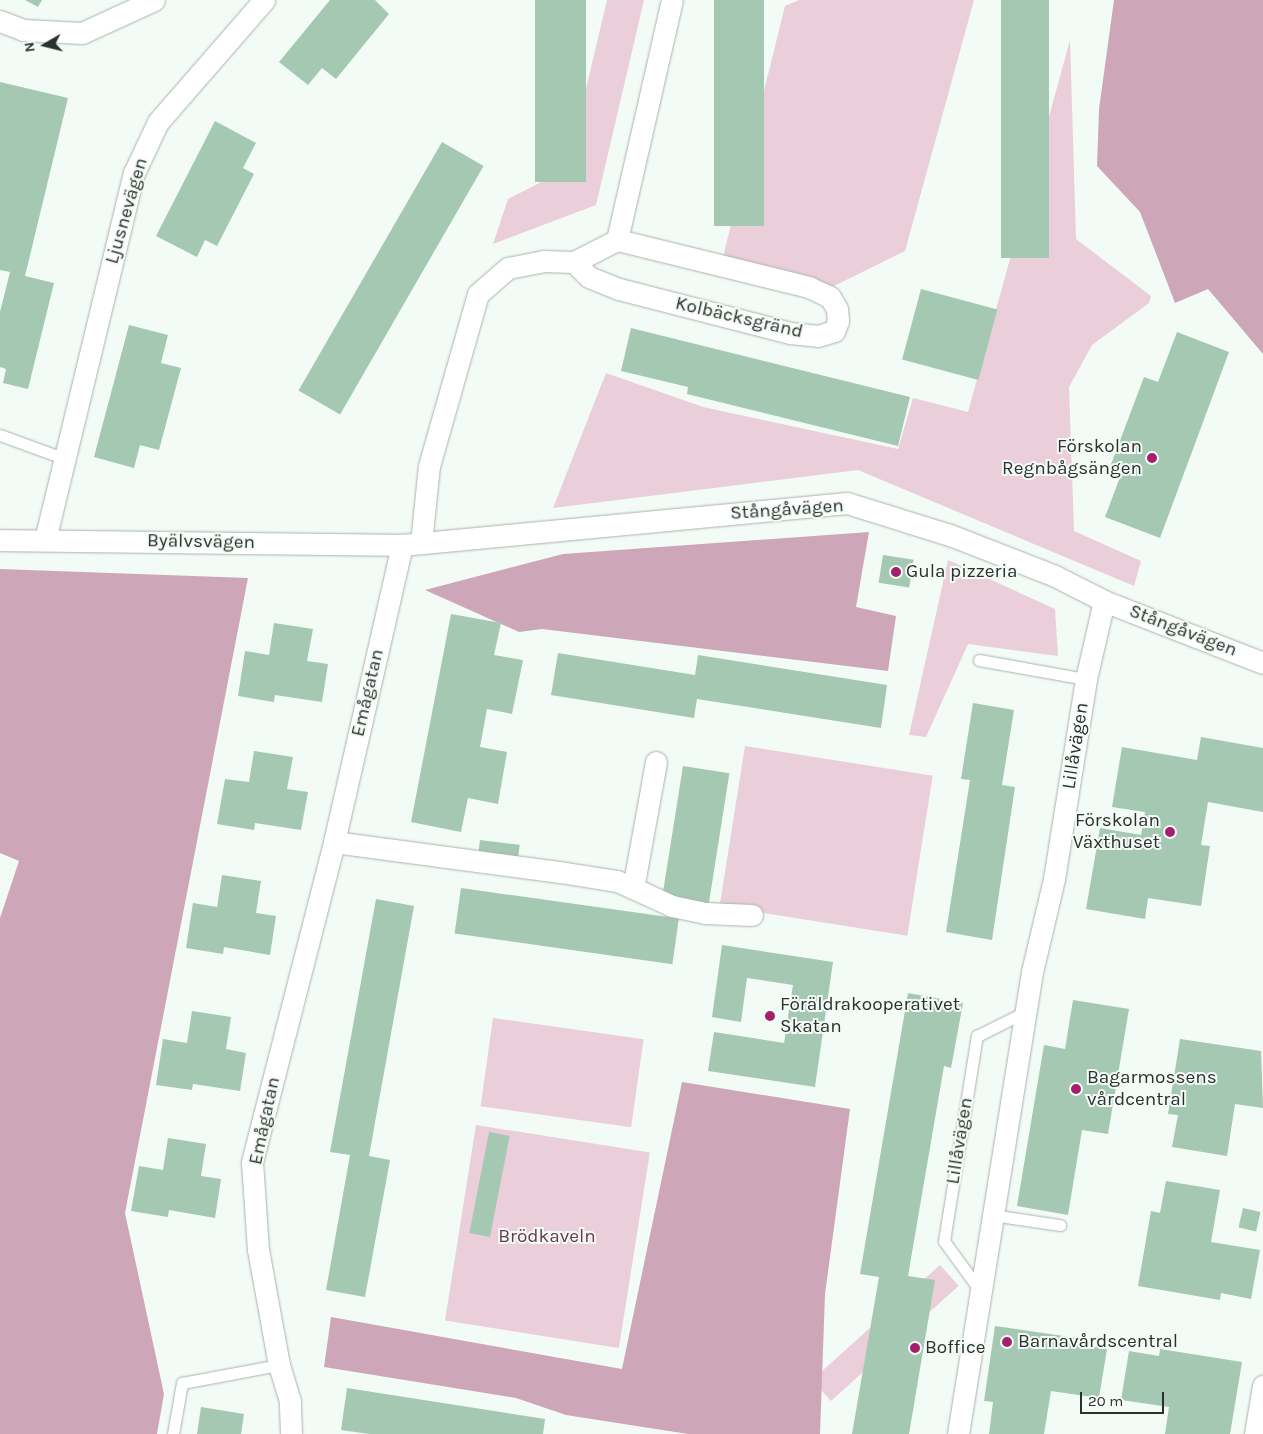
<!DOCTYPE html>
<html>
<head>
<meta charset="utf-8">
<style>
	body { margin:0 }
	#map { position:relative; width:1263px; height:1434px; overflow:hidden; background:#f3fbf6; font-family:Karla,sans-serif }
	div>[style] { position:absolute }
	.green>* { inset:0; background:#eaced9; transform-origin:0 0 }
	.forest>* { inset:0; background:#cda7b7 }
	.building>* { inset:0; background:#a5c8b2; transform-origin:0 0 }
	.roads { filter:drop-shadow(0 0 1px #aab2ad) drop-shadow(0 0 1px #aab2ad) }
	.service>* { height:11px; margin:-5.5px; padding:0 5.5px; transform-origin:5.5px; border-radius:5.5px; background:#fff }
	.minor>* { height:21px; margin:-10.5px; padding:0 10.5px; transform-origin:10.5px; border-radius:10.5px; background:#fff }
	.dots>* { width:14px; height:14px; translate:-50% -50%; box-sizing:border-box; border:2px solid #f3fbf6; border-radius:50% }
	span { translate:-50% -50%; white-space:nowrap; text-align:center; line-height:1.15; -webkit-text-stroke:4px #f3fbf6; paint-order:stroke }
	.street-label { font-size:19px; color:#2d302e }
	.poi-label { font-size:19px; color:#2d302e }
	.right { translate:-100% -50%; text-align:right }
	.left { translate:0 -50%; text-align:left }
	.park-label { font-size:19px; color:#6a374f }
	.north { position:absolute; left:20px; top:20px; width:50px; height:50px; -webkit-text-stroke:4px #f3fbf6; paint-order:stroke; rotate:262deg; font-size:14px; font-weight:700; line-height:20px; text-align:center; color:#2d302e }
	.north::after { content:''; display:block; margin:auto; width:18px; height:22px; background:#2d302e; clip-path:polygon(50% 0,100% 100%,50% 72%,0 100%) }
	.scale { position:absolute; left:1080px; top:1392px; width:84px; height:22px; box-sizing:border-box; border:2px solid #2d302e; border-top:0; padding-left:6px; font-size:15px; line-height:18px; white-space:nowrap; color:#2d302e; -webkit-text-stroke:4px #f3fbf6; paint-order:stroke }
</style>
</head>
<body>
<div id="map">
	<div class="green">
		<div style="clip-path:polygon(607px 0,644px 0,596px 205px,493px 244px,508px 199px,567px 169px)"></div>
		<div style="clip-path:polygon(799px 0,974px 0,905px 251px,834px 286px,722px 261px,785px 6px)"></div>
		<div style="clip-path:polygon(1070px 40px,1076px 239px,1151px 296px,1149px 303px,1092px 345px,1069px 387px,1074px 531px,1141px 561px,1134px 586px,858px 470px,553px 508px,606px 373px,703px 407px,898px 449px,913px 398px,968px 412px)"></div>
		<div style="clip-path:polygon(948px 560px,1055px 609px,1058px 656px,968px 644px,926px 737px,909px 735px)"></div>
		<div style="left:745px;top:746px;width:190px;height:162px;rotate:9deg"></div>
		<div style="left:493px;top:1018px;width:152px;height:89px;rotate:8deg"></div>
		<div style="left:476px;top:1125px;width:176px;height:198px;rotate:9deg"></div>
		<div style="left:940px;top:1265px;width:28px;height:172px;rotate:48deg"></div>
	</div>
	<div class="forest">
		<div style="clip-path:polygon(1114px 0,1263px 0,1263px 354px,1208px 289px,1175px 303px,1140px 212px,1097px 166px,1099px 109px)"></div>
		<div style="clip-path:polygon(869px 532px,856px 607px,896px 616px,888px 671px,542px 629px,519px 632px,425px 590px,563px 554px)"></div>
		<div style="clip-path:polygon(0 569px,248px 578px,125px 1213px,164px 1394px,157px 1434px,0 1434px,0 918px,19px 861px,0 853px)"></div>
		<div style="clip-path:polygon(682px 1082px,850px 1109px,825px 1294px,820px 1434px,688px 1434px,566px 1415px,516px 1398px,324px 1367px,331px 1317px,622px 1369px)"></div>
	</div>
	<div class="building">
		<div style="clip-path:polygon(25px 0,42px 0,38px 7px)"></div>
		<div style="clip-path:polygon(330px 0,375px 0,389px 14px,336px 79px,322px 68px,308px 85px,279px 62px)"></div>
		<div style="left:535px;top:0;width:51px;height:182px"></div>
		<div style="left:714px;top:0;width:50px;height:226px"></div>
		<div style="left:1001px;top:0;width:48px;height:258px"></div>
		<div style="clip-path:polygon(0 82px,68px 98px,25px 276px,54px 283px,28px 389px,3px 383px,6px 369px,0 367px,0 312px,10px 272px,0 270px)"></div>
		<div style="clip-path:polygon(215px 121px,256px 143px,243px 168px,254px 174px,217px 246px,205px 240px,197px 257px,156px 236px)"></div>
		<div style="left:442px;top:142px;width:48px;height:287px;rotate:30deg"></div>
		<div style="left:921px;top:289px;width:79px;height:73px;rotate:15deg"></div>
		<div style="clip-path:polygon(129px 325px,168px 335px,161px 363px,181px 368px,159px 450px,140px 445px,134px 468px,94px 457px)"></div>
		<div style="clip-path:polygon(631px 328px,910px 397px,898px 446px,687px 394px,688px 387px,621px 371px)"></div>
		<div style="clip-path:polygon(1177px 332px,1229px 352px,1160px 538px,1105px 517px,1122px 472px,1110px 467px,1144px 377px,1158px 382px)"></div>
		<div style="left:883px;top:555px;width:31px;height:28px;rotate:9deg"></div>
		<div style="clip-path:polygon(451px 614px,501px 623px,494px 655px,523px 660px,512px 714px,487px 709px,480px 747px,507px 752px,498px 804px,468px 798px,461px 832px,411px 822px)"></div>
		<div style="clip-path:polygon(274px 623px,313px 629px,307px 661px,328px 664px,322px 702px,275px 695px,274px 702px,238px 696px,245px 651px,269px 655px)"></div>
		<div style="clip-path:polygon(558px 653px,695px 675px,698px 655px,887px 685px,881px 728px,697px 699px,694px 718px,551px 695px)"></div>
		<div style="clip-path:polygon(973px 703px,1014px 710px,1002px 785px,1015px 787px,992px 940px,946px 932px,970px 780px,961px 779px)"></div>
		<div style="clip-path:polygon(1201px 737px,1263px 748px,1263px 812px,1208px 802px,1201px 845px,1210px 846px,1201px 906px,1148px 898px,1145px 919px,1086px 909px,1100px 828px,1141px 835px,1145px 812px,1112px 807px,1122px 747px,1197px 760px)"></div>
		<div style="clip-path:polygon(254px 751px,293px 757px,287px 789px,308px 792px,301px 830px,255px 823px,254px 830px,217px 824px,225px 779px,249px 782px)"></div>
		<div style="left:683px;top:766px;width:47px;height:132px;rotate:9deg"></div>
		<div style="left:480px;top:840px;width:40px;height:17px;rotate:7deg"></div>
		<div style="clip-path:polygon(222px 875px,261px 881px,256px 913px,276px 916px,270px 955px,224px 947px,223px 954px,186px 948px,193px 903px,217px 907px)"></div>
		<div style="left:461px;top:888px;width:220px;height:46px;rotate:8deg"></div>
		<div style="clip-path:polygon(376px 899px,414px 906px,369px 1156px,390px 1160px,365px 1297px,326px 1290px,350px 1155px,330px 1152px)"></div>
		<div style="clip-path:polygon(722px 945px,833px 962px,815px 1087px,708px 1071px,714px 1032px,784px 1043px,793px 985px,747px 978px,741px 1022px,712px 1017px)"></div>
		<div style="clip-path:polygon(908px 993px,963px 1003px,951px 1068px,944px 1066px,908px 1276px,935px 1280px,909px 1434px,852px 1434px,879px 1277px,860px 1274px)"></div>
		<div style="clip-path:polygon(1073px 1000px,1129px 1009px,1108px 1134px,1082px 1130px,1068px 1215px,1017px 1206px,1044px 1045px,1065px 1049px)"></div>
		<div style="clip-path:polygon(192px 1011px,231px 1017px,226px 1049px,246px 1053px,240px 1091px,193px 1084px,192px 1090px,156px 1085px,163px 1039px,187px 1043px)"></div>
		<div style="clip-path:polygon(1180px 1039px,1261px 1051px,1263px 1108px,1235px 1104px,1227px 1156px,1172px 1147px,1178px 1115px,1168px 1114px)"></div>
		<div style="left:489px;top:1132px;width:21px;height:103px;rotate:11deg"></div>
		<div style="clip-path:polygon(168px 1138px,206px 1144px,201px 1176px,221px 1179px,215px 1218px,169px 1210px,168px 1217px,131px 1211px,139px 1166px,163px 1170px)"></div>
		<div style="clip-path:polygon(1166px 1181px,1220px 1190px,1211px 1242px,1260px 1250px,1251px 1299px,1221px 1293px,1220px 1300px,1138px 1286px,1151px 1211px,1160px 1213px)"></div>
		<div style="left:1243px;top:1208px;width:18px;height:20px;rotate:13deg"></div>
		<div style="clip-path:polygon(995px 1326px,1077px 1338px,1076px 1344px,1107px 1349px,1099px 1398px,1051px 1391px,1044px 1434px,989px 1434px,993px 1402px,984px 1401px)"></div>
		<div style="clip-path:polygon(1160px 1349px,1242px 1362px,1230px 1434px,1165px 1434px,1169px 1407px,1121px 1400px,1129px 1351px,1159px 1356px)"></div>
		<div style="clip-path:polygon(347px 1388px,545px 1419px,543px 1434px,369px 1434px,341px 1430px)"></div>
		<div style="clip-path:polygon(201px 1407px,244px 1414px,241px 1434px,197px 1434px)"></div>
	</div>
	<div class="roads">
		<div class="service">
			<div style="left:0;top:435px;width:67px;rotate:20.1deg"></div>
			<div style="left:979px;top:660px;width:109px;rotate:10.1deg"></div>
			<div style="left:992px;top:1215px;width:69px;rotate:8.4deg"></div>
			<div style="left:981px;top:1292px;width:63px;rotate:-126deg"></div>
			<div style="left:944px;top:1241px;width:208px;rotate:-80.9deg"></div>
			<div style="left:977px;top:1036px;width:56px;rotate:-26.6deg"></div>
			<div style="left:173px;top:1434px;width:52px;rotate:-80deg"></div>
			<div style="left:182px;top:1383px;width:99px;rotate:-10.5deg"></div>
		</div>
		<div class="minor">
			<div style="left:0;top:21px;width:25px;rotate:21deg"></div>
			<div style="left:23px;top:30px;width:59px;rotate:2.9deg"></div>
			<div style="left:82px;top:33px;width:79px;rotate:-24.6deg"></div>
			<div style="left:617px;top:240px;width:246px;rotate:-77.1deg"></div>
			<div style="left:0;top:540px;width:402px;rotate:0.7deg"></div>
			<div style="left:402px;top:545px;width:447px;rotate:-5.4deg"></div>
			<div style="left:847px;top:503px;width:108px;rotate:17.3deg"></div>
			<div style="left:950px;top:535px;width:113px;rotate:21.3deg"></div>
			<div style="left:1055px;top:576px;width:55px;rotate:27deg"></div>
			<div style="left:1104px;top:601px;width:171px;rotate:21.3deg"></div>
			<div style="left:45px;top:540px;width:378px;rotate:-76.4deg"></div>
			<div style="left:134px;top:173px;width:56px;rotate:-64.8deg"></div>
			<div style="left:158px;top:122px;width:162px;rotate:-49deg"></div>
			<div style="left:421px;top:543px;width:77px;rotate:-84.1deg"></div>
			<div style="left:429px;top:466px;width:179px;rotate:-74.1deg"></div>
			<div style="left:478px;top:294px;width:40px;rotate:-41deg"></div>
			<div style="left:508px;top:268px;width:36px;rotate:-11deg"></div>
			<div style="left:543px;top:261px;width:31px;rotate:2deg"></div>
			<div style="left:574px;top:262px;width:21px;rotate:45deg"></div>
			<div style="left:589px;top:277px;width:32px;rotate:22deg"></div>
			<div style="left:619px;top:289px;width:177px;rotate:14.4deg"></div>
			<div style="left:790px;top:333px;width:28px;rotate:6deg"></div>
			<div style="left:818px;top:336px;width:17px;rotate:-17deg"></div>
			<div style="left:834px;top:331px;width:11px;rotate:-68deg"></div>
			<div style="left:838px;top:321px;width:12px;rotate:-95deg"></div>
			<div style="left:837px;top:309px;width:14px;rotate:-120deg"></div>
			<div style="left:830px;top:297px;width:23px;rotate:-155deg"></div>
			<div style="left:809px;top:287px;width:198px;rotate:-166.2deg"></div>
			<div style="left:617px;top:240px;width:48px;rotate:152.9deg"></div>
			<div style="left:656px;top:762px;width:128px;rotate:100.3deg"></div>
			<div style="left:633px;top:888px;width:43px;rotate:24.8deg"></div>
			<div style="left:672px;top:906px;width:34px;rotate:12deg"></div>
			<div style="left:705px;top:913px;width:47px;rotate:2.4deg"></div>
			<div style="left:334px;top:842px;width:228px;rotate:7.6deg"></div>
			<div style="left:560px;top:872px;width:58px;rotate:9deg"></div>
			<div style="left:617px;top:881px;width:17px;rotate:24deg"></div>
			<div style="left:291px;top:1434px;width:33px;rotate:-92deg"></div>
			<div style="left:290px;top:1401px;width:38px;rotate:-107deg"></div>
			<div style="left:279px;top:1365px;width:117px;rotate:-100.3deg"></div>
			<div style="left:258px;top:1250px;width:88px;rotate:-93.9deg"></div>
			<div style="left:252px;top:1162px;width:330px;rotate:-75.6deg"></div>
			<div style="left:334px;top:842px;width:305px;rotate:-77.1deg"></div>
			<div style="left:958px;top:1434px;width:468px;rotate:-80.9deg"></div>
			<div style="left:1032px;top:972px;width:96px;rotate:-76.7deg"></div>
			<div style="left:1054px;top:879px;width:203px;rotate:-80.9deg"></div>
			<div style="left:1086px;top:679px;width:80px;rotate:-77deg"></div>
			<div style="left:1255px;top:1434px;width:49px;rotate:-80.5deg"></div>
		</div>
	</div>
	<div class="dots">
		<div style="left:1152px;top:458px;background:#a5206c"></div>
		<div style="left:896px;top:572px;background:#a5206c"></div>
		<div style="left:1170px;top:832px;background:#a5206c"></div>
		<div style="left:770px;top:1016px;background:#a5206c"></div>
		<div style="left:1076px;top:1089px;background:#a5206c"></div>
		<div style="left:1007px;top:1342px;background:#a5206c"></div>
		<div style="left:915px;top:1348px;background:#a5206c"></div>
	</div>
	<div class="street-label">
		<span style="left:127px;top:211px;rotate:-74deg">Ljusnevägen</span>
		<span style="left:739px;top:318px;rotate:13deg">Kolbäcksgränd</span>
		<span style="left:787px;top:510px;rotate:-4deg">Stångåvägen</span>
		<span style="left:201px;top:542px;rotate:1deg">Byälvsvägen</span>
		<span style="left:1183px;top:631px;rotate:21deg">Stångåvägen</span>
		<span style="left:368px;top:693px;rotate:-77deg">Emågatan</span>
		<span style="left:1076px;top:746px;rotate:-81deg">Lillåvägen</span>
		<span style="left:265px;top:1121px;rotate:-78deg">Emågatan</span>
		<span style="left:960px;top:1141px;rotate:-81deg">Lillåvägen</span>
	</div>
	<div class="poi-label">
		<span class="right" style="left:1142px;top:458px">Förskolan<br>Regnbågsängen</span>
		<span class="left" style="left:906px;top:572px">Gula pizzeria</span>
		<span class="right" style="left:1160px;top:832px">Förskolan<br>Växthuset</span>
		<span class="left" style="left:780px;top:1016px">Föräldrakooperativet<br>Skatan</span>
		<span class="left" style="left:1087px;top:1089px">Bagarmossens<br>vårdcentral</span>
		<span class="left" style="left:1018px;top:1342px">Barnavårdscentral</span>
		<span class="left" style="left:925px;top:1348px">Boffice</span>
	</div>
	<div class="park-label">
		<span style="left:547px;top:1237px">Brödkaveln</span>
	</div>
	<div class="north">N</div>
	<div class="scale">20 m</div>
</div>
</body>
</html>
